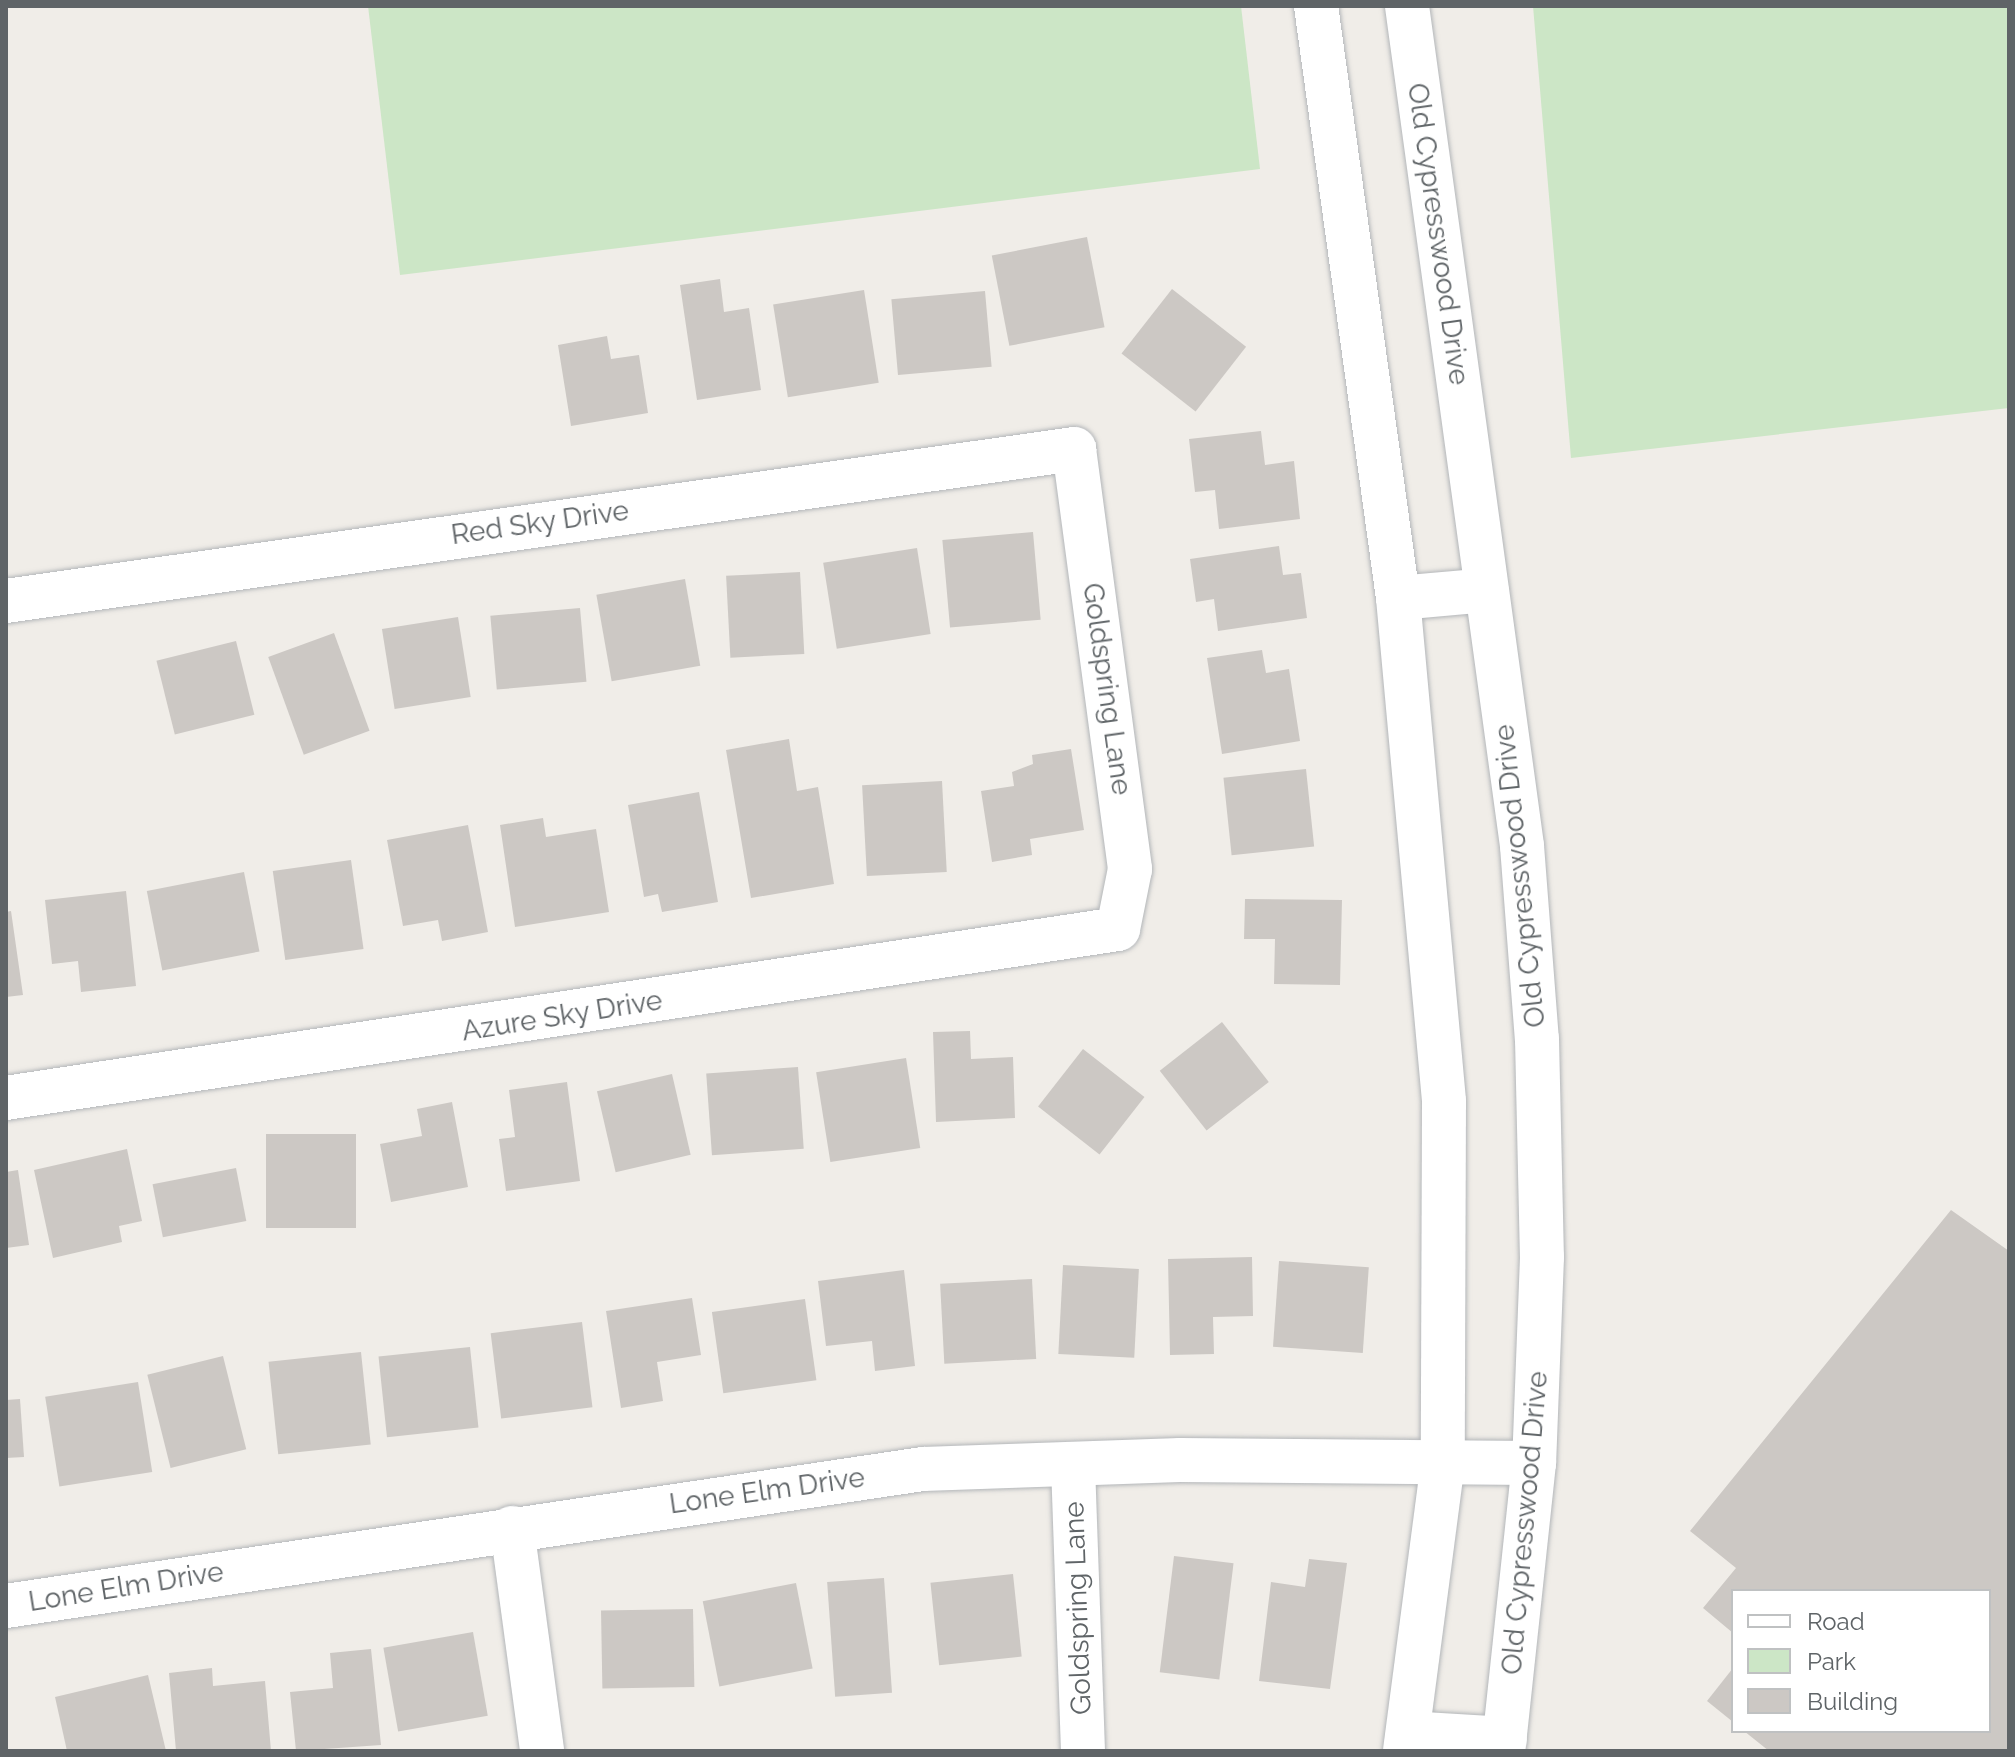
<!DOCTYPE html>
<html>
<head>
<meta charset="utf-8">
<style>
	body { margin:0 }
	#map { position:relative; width:2015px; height:1757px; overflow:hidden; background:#f0ede8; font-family:Raleway,sans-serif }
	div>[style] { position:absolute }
	.green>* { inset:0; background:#cce6c6 }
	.building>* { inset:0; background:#ccc8c4; transform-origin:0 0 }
	.roads { filter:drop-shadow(0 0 2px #b3b6b9) drop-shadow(0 0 2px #b3b6b9) }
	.minor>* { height:44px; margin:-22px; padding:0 22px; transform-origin:22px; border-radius:22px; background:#fff }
	.tertiary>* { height:44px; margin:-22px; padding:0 22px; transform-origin:22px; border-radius:22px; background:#fff }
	span { translate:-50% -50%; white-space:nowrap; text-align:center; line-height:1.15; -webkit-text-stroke:7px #fff; paint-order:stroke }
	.street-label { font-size:28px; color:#5f6467 }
	.frame { position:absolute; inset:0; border:8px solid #5f6467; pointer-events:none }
	.legend { position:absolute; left:1731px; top:1589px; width:260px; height:144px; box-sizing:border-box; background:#fff; border:2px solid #bfc1c2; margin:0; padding:10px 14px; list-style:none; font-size:24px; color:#5f6467 }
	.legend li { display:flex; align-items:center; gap:16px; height:40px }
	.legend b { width:40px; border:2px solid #bfc1c2 }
</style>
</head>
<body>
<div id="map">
	<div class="green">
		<div style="clip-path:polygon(368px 6px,1241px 6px,1260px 169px,400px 275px)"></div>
		<div style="clip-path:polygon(1533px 6px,2009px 6px,2009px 408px,1571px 458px)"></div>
	</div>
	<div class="building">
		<div style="left:1087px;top:237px;width:92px;height:97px;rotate:79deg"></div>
		<div style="clip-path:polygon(720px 279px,724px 312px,749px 308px,761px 390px,697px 400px,680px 285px)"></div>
		<div style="left:1172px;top:289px;width:94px;height:82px;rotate:38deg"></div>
		<div style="left:864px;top:290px;width:94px;height:92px;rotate:81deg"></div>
		<div style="left:985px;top:291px;width:76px;height:94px;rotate:85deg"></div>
		<div style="clip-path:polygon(607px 336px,611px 359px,639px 355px,648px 413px,571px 426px,558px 345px)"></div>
		<div style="clip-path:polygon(1261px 431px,1265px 465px,1294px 461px,1300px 519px,1219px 529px,1215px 490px,1195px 492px,1189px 439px)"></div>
		<div style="left:1033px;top:532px;width:88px;height:91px;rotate:85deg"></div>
		<div style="clip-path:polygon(1279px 546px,1283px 575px,1301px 573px,1307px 618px,1218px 631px,1214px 599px,1196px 602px,1190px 559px)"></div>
		<div style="left:917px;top:548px;width:87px;height:95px;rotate:81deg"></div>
		<div style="left:800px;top:572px;width:82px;height:74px;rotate:87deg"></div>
		<div style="left:685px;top:579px;width:88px;height:90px;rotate:80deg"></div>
		<div style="left:580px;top:608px;width:74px;height:90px;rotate:85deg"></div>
		<div style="left:458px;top:617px;width:81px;height:77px;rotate:81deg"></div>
		<div style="left:334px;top:633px;width:104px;height:70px;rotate:70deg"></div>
		<div style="left:236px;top:641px;width:76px;height:82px;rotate:76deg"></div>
		<div style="clip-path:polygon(1262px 650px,1266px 673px,1289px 669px,1300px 741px,1222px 754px,1207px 658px)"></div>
		<div style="clip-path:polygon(789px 739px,797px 791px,818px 787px,834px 884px,751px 898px,726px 750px)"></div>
		<div style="clip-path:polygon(1071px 749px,1084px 830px,1030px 839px,1032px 855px,992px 862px,981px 791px,1014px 786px,1012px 772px,1033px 764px,1032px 755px)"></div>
		<div style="left:1306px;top:769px;width:78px;height:83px;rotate:84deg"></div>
		<div style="left:942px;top:781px;width:91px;height:80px;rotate:87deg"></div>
		<div style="clip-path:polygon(699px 792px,718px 902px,662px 912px,658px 894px,644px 897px,628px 805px)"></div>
		<div style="clip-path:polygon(543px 818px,546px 837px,596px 829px,609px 912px,515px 927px,500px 825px)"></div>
		<div style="clip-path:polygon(468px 825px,488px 932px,442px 941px,438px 920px,403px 926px,387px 840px)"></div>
		<div style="left:351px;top:860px;width:90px;height:79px;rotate:82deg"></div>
		<div style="left:244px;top:872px;width:81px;height:99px;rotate:79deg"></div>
		<div style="clip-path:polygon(126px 891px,136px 986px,81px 992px,78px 961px,52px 964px,45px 900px)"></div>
		<div style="clip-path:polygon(1245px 899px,1342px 900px,1340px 985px,1274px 984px,1275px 939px,1244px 939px)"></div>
		<div style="clip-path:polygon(11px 911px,23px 995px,6px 997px,6px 912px)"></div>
		<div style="left:1222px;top:1022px;width:76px;height:79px;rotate:52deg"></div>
		<div style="clip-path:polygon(970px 1031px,971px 1059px,1013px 1057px,1015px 1118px,936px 1122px,933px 1032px)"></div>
		<div style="left:1083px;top:1049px;width:78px;height:73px;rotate:38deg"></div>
		<div style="left:906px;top:1058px;width:91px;height:91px;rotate:81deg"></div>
		<div style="left:798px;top:1067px;width:82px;height:92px;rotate:86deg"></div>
		<div style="left:672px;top:1074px;width:83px;height:77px;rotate:77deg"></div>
		<div style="clip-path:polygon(567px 1082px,580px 1181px,506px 1191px,499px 1139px,515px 1137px,509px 1090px)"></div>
		<div style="clip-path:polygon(452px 1102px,468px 1187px,391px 1202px,380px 1144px,422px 1136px,417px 1109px)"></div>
		<div style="left:356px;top:1134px;width:94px;height:90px;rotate:90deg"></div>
		<div style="clip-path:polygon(127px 1149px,142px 1221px,119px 1226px,122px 1242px,53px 1258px,34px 1170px)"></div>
		<div style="left:236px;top:1168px;width:54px;height:85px;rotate:79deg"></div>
		<div style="clip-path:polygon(18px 1170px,29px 1245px,6px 1248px,6px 1172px)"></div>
		<div style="clip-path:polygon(1951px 1210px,2009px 1251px,2009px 1751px,1769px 1751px,1744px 1731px,1989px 1731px,1989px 1591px,1733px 1591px,1733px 1633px,1703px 1608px,1736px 1568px,1690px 1531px)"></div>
		<div style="clip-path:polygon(1252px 1257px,1253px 1316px,1213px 1317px,1214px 1354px,1170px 1355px,1168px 1259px)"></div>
		<div style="left:1279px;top:1261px;width:90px;height:86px;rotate:4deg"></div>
		<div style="left:1063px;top:1265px;width:76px;height:89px;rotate:3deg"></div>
		<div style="clip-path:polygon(904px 1270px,915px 1366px,875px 1371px,872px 1341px,826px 1346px,818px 1281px)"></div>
		<div style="left:1032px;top:1279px;width:80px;height:92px;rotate:87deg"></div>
		<div style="clip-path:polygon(692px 1298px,701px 1355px,657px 1362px,663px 1401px,621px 1408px,606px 1311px)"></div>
		<div style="left:805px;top:1299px;width:82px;height:94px;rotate:82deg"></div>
		<div style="left:582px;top:1322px;width:86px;height:92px;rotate:83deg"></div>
		<div style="left:470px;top:1347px;width:81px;height:92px;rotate:84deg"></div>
		<div style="left:361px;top:1352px;width:93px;height:93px;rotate:84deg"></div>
		<div style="left:223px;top:1356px;width:96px;height:78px;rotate:76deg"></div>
		<div style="left:138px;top:1382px;width:91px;height:94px;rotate:81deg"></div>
		<div style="clip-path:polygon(20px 1399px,24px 1457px,6px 1458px,6px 1400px)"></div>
		<div style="left:1174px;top:1556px;width:60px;height:117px;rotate:7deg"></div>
		<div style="clip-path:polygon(1309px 1559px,1347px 1563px,1330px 1689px,1259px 1681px,1271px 1582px,1305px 1587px)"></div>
		<div style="left:1013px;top:1574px;width:83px;height:83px;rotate:84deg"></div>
		<div style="left:884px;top:1578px;width:115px;height:57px;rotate:86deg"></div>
		<div style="left:796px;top:1583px;width:87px;height:95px;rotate:79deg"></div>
		<div style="left:693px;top:1609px;width:78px;height:92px;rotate:89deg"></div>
		<div style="left:473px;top:1632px;width:85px;height:91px;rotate:80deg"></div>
		<div style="clip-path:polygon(371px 1649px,381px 1745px,296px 1751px,290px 1692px,333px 1688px,330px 1653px)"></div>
		<div style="clip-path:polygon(212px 1668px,213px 1686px,265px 1681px,271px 1751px,176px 1751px,169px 1673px)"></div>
		<div style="clip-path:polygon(1733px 1668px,1733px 1722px,1707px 1701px)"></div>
		<div style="clip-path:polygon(148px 1675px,166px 1751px,67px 1751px,55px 1697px)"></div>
	</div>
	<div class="roads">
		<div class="minor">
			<div style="left:6px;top:601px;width:1079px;rotate:-8.1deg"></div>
			<div style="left:1074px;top:449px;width:424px;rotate:82.4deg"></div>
			<div style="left:1130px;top:869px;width:61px;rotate:101.3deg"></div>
			<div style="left:1118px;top:929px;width:1125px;rotate:171.36deg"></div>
			<div style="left:1073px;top:1465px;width:286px;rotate:88deg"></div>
			<div style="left:512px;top:1528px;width:225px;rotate:82.3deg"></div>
			<div style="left:6px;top:1606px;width:927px;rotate:-8.5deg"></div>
			<div style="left:923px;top:1469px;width:257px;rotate:-2deg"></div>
			<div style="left:1180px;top:1460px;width:354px;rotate:0.5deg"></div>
		</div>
		<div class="tertiary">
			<div style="left:1316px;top:6px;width:598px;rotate:82.11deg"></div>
			<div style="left:1398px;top:598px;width:505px;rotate:84.77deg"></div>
			<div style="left:1444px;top:1101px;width:361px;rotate:90.2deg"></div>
			<div style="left:1443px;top:1462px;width:291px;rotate:97.5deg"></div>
			<div style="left:1407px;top:6px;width:848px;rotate:82.2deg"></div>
			<div style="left:1522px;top:846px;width:194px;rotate:85.6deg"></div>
			<div style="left:1537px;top:1039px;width:218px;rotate:88.7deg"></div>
			<div style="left:1542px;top:1257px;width:206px;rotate:92.2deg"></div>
			<div style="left:1534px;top:1463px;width:290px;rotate:96.1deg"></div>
			<div style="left:1398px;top:598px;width:89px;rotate:-5.1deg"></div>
			<div style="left:1408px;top:1733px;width:97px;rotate:3.5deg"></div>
		</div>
	</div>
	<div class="street-label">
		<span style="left:1438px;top:234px;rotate:82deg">Old Cypresswood Drive</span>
		<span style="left:540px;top:523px;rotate:-8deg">Red Sky Drive</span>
		<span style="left:1107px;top:689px;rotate:82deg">Goldspring Lane</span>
		<span style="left:1520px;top:876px;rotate:-96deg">Old Cypresswood Drive</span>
		<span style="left:562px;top:1016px;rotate:-9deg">Azure Sky Drive</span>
		<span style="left:767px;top:1491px;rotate:-8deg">Lone Elm Drive</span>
		<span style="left:1525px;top:1523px;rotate:-85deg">Old Cypresswood Drive</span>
		<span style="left:126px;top:1587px;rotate:-9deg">Lone Elm Drive</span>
		<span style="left:1078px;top:1608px;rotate:-92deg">Goldspring Lane</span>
	</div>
	<div class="frame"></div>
	<ul class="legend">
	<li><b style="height:10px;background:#fff"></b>Road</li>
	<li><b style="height:22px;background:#cce6c6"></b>Park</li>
	<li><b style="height:22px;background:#ccc8c4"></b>Building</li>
	</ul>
</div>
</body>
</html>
